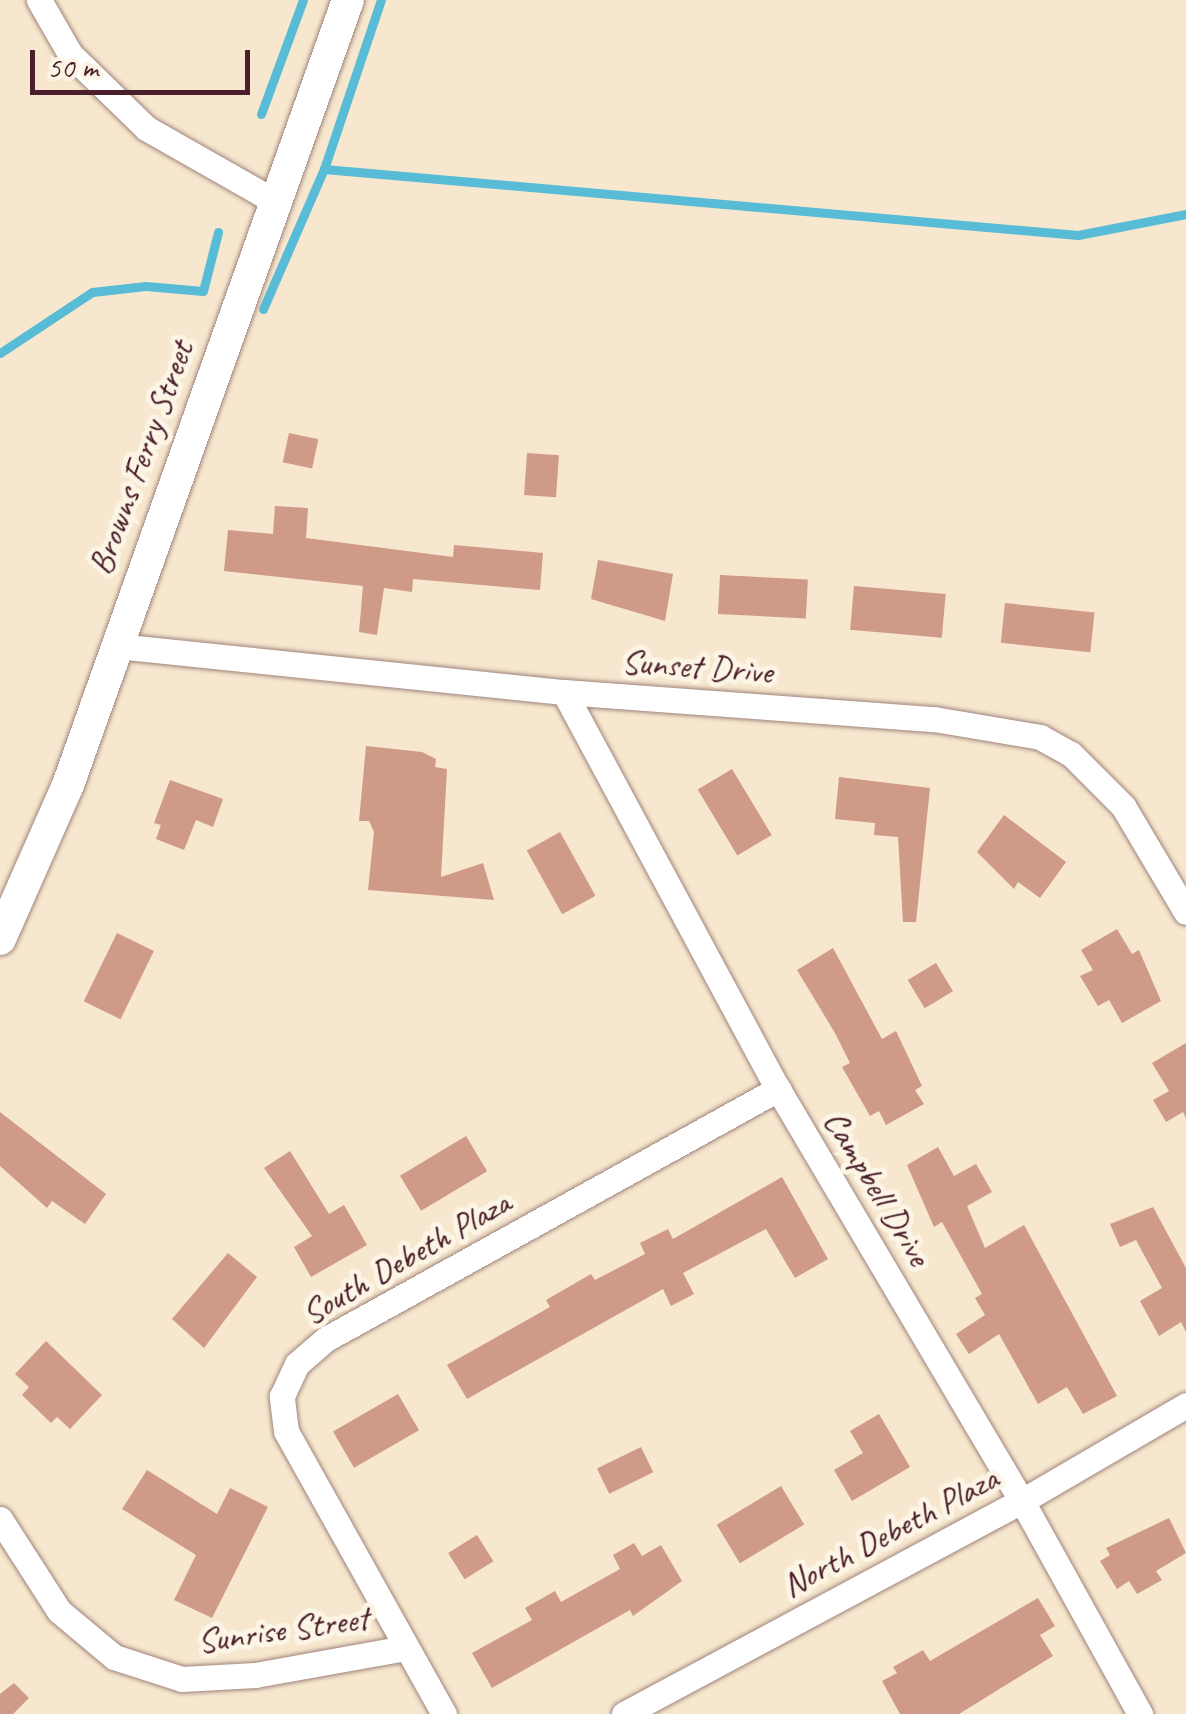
<!DOCTYPE html>
<html>
<head>
<meta charset="utf-8">
<style>
	body { margin:0 }
	#map { position:relative; width:1186px; height:1714px; overflow:hidden; background:#f6e7ce; font-family:Caveat,sans-serif }
	div>[style] { position:absolute }
	.stream>* { height:9px; margin:-4.5px; padding:0 4.5px; transform-origin:4.5px; border-radius:4.5px; background:#58bcd6 }
	.building>* { inset:0; background:#cf9a87; transform-origin:0 0 }
	.roads { filter:drop-shadow(0 0 2px #a0837c) drop-shadow(0 0 2px #a0837c) }
	.minor>* { height:25px; margin:-12.5px; padding:0 12.5px; transform-origin:12.5px; border-radius:12.5px; background:#fff }
	.tertiary>* { height:32px; margin:-16px; padding:0 16px; transform-origin:16px; border-radius:16px; background:#fff }
	span { translate:-50% -50%; white-space:nowrap; text-align:center; line-height:1.15; -webkit-text-stroke:10px #fcf5e5; paint-order:stroke }
	.street-label { font-size:35px; color:#4a1f2b }
	.scale { position:absolute; left:30px; top:50px; width:220px; height:45px; box-sizing:border-box; border:5px solid #4a1f2b; border-top:0; padding-left:12px; font-size:30px; line-height:35px; white-space:nowrap; color:#4a1f2b; -webkit-text-stroke:8px #fcf5e5; paint-order:stroke }
</style>
</head>
<body>
<div id="map">
	<div class="stream">
		<div style="left:261px;top:114px;width:121px;rotate:-69.8deg"></div>
		<div style="left:324px;top:169px;width:178px;rotate:-71.4deg"></div>
		<div style="left:263px;top:309px;width:153px;rotate:-66.5deg"></div>
		<div style="left:324px;top:169px;width:757px;rotate:5deg"></div>
		<div style="left:1078px;top:235px;width:110px;rotate:-11deg"></div>
		<div style="left:0;top:353px;width:110px;rotate:-33.5deg"></div>
		<div style="left:92px;top:292px;width:54px;rotate:-6.3deg"></div>
		<div style="left:146px;top:286px;width:57px;rotate:5deg"></div>
		<div style="left:203px;top:291px;width:61px;rotate:-75.7deg"></div>
	</div>
	<div class="building">
		<div style="left:289px;top:433px;width:30px;height:30px;rotate:12deg"></div>
		<div style="left:527px;top:453px;width:32px;height:42px;rotate:4deg"></div>
		<div style="clip-path:polygon(275px 506px,308px 508px,306px 538px,453px 557px,454px 545px,543px 553px,540px 590px,413px 579px,412px 592px,384px 588px,377px 635px,359px 632px,363px 586px,224px 571px,228px 530px,273px 534px)"></div>
		<div style="clip-path:polygon(598px 560px,673px 574px,665px 621px,591px 599px)"></div>
		<div style="left:720px;top:575px;width:88px;height:39px;rotate:3deg"></div>
		<div style="left:854px;top:586px;width:92px;height:44px;rotate:5deg"></div>
		<div style="left:1005px;top:603px;width:90px;height:40px;rotate:6deg"></div>
		<div style="clip-path:polygon(366px 746px,422px 752px,436px 759px,435px 767px,447px 769px,441px 877px,483px 863px,494px 900px,368px 890px,374px 832px,369px 821px,359px 821px)"></div>
		<div style="left:732px;top:769px;width:77px;height:40px;rotate:59deg"></div>
		<div style="clip-path:polygon(839px 777px,930px 788px,916px 922px,903px 922px,898px 837px,874px 835px,875px 823px,835px 819px)"></div>
		<div style="clip-path:polygon(170px 780px,223px 799px,213px 827px,196px 820px,184px 850px,156px 839px,161px 825px,154px 823px)"></div>
		<div style="clip-path:polygon(1004px 815px,1066px 862px,1040px 898px,1018px 882px,1014px 889px,977px 852px)"></div>
		<div style="left:560px;top:832px;width:73px;height:38px;rotate:61deg"></div>
		<div style="clip-path:polygon(1117px 929px,1132px 954px,1139px 950px,1161px 1001px,1122px 1023px,1109px 1000px,1098px 1006px,1080px 976px,1093px 970px,1081px 950px)"></div>
		<div style="left:117px;top:933px;width:41px;height:76px;rotate:26deg"></div>
		<div style="clip-path:polygon(833px 948px,882px 1039px,896px 1031px,922px 1086px,915px 1090px,924px 1104px,886px 1125px,879px 1111px,870px 1116px,842px 1067px,850px 1063px,835px 1033px,797px 970px)"></div>
		<div style="left:936px;top:963px;width:33px;height:33px;rotate:59deg"></div>
		<div style="clip-path:polygon(1186px 1043px,1186px 1118px,1183px 1112px,1166px 1122px,1153px 1100px,1169px 1091px,1152px 1063px)"></div>
		<div style="clip-path:polygon(0 1112px,106px 1194px,85px 1224px,52px 1201px,47px 1208px,0 1166px)"></div>
		<div style="left:466px;top:1136px;width:41px;height:77px;rotate:59deg"></div>
		<div style="clip-path:polygon(938px 1147px,954px 1176px,976px 1164px,992px 1192px,967px 1206px,985px 1248px,1024px 1225px,1117px 1396px,1083px 1414px,1067px 1387px,1038px 1404px,999px 1334px,969px 1354px,956px 1334px,985px 1315px,975px 1298px,982px 1294px,942px 1222px,934px 1227px,907px 1165px)"></div>
		<div style="clip-path:polygon(290px 1151px,329px 1214px,344px 1205px,367px 1245px,311px 1277px,294px 1247px,312px 1236px,264px 1168px)"></div>
		<div style="clip-path:polygon(782px 1177px,828px 1259px,795px 1278px,766px 1229px,683px 1273px,694px 1294px,671px 1306px,663px 1289px,467px 1399px,447px 1365px,550px 1307px,546px 1300px,591px 1274px,595px 1280px,645px 1254px,640px 1243px,668px 1229px,673px 1239px)"></div>
		<div style="clip-path:polygon(1153px 1207px,1186px 1268px,1186px 1332px,1181px 1322px,1159px 1336px,1140px 1301px,1162px 1288px,1136px 1240px,1120px 1247px,1110px 1224px)"></div>
		<div style="clip-path:polygon(228px 1253px,257px 1277px,204px 1348px,172px 1319px)"></div>
		<div style="clip-path:polygon(46px 1341px,102px 1395px,70px 1429px,57px 1417px,51px 1423px,22px 1395px,29px 1387px,15px 1374px)"></div>
		<div style="left:398px;top:1394px;width:42px;height:75px;rotate:60deg"></div>
		<div style="clip-path:polygon(879px 1414px,910px 1467px,852px 1501px,834px 1470px,863px 1453px,850px 1431px)"></div>
		<div style="left:641px;top:1447px;width:28px;height:49px;rotate:64deg"></div>
		<div style="clip-path:polygon(147px 1470px,217px 1514px,230px 1488px,268px 1507px,212px 1618px,174px 1600px,196px 1555px,122px 1509px)"></div>
		<div style="left:781px;top:1486px;width:45px;height:75px;rotate:59deg"></div>
		<div style="clip-path:polygon(1169px 1518px,1186px 1553px,1156px 1571px,1162px 1580px,1137px 1594px,1129px 1581px,1117px 1589px,1100px 1561px,1110px 1555px,1106px 1548px)"></div>
		<div style="left:477px;top:1535px;width:31px;height:34px;rotate:58deg"></div>
		<div style="clip-path:polygon(634px 1543px,642px 1556px,661px 1545px,682px 1581px,633px 1616px,630px 1610px,492px 1688px,472px 1653px,532px 1620px,525px 1608px,555px 1591px,561px 1602px,620px 1569px,613px 1555px)"></div>
		<div style="clip-path:polygon(1038px 1598px,1055px 1626px,1040px 1635px,1053px 1656px,959px 1714px,900px 1714px,882px 1681px,897px 1673px,893px 1667px,923px 1650px,930px 1661px)"></div>
		<div style="clip-path:polygon(14px 1683px,29px 1698px,13px 1714px,0 1714px,0 1694px)"></div>
	</div>
	<div class="roads">
		<div class="minor">
			<div style="left:39px;top:0;width:62px;rotate:60.1deg"></div>
			<div style="left:70px;top:54px;width:106px;rotate:44.2deg"></div>
			<div style="left:146px;top:128px;width:150px;rotate:29.6deg"></div>
			<div style="left:117px;top:646px;width:449px;rotate:5.9deg"></div>
			<div style="left:564px;top:692px;width:371px;rotate:4.2deg"></div>
			<div style="left:934px;top:719px;width:108px;rotate:9.6deg"></div>
			<div style="left:1040px;top:737px;width:35px;rotate:29deg"></div>
			<div style="left:1071px;top:754px;width:74px;rotate:45deg"></div>
			<div style="left:1123px;top:806px;width:123px;rotate:59.3deg"></div>
			<div style="left:564px;top:692px;width:451px;rotate:61.7deg"></div>
			<div style="left:778px;top:1089px;width:479px;rotate:59.4deg"></div>
			<div style="left:1022px;top:1501px;width:244px;rotate:61deg"></div>
			<div style="left:0;top:1519px;width:109px;rotate:57.3deg"></div>
			<div style="left:59px;top:1611px;width:72px;rotate:39.9deg"></div>
			<div style="left:114px;top:1657px;width:71px;rotate:17.9deg"></div>
			<div style="left:182px;top:1679px;width:73px;rotate:-3.1deg"></div>
			<div style="left:255px;top:1675px;width:152px;rotate:-10.2deg"></div>
			<div style="left:444px;top:1714px;width:324px;rotate:-119.2deg"></div>
			<div style="left:286px;top:1431px;width:35px;rotate:-97deg"></div>
			<div style="left:282px;top:1396px;width:35px;rotate:-65deg"></div>
			<div style="left:297px;top:1364px;width:38px;rotate:-41deg"></div>
			<div style="left:326px;top:1339px;width:517px;rotate:-28.95deg"></div>
			<div style="left:624px;top:1714px;width:451px;rotate:-28.2deg"></div>
			<div style="left:1022px;top:1501px;width:190px;rotate:-30.3deg"></div>
		</div>
		<div class="tertiary">
			<div style="left:0;top:939px;width:168px;rotate:-66.2deg"></div>
			<div style="left:68px;top:785px;width:833px;rotate:-70.37deg"></div>
		</div>
	</div>
	<div class="street-label">
		<span style="left:141px;top:458px;rotate:-70deg">Browns Ferry Street</span>
		<span style="left:697px;top:667px;rotate:4deg">Sunset Drive</span>
		<span style="left:877px;top:1188px;rotate:59deg">Campbell Drive</span>
		<span style="left:406px;top:1258px;rotate:-30deg">South Debeth Plaza</span>
		<span style="left:890px;top:1532px;rotate:-28deg">North Debeth Plaza</span>
		<span style="left:283px;top:1630px;rotate:-8deg">Sunrise Street</span>
	</div>
	<div class="scale">50 m</div>
</div>
</body>
</html>
